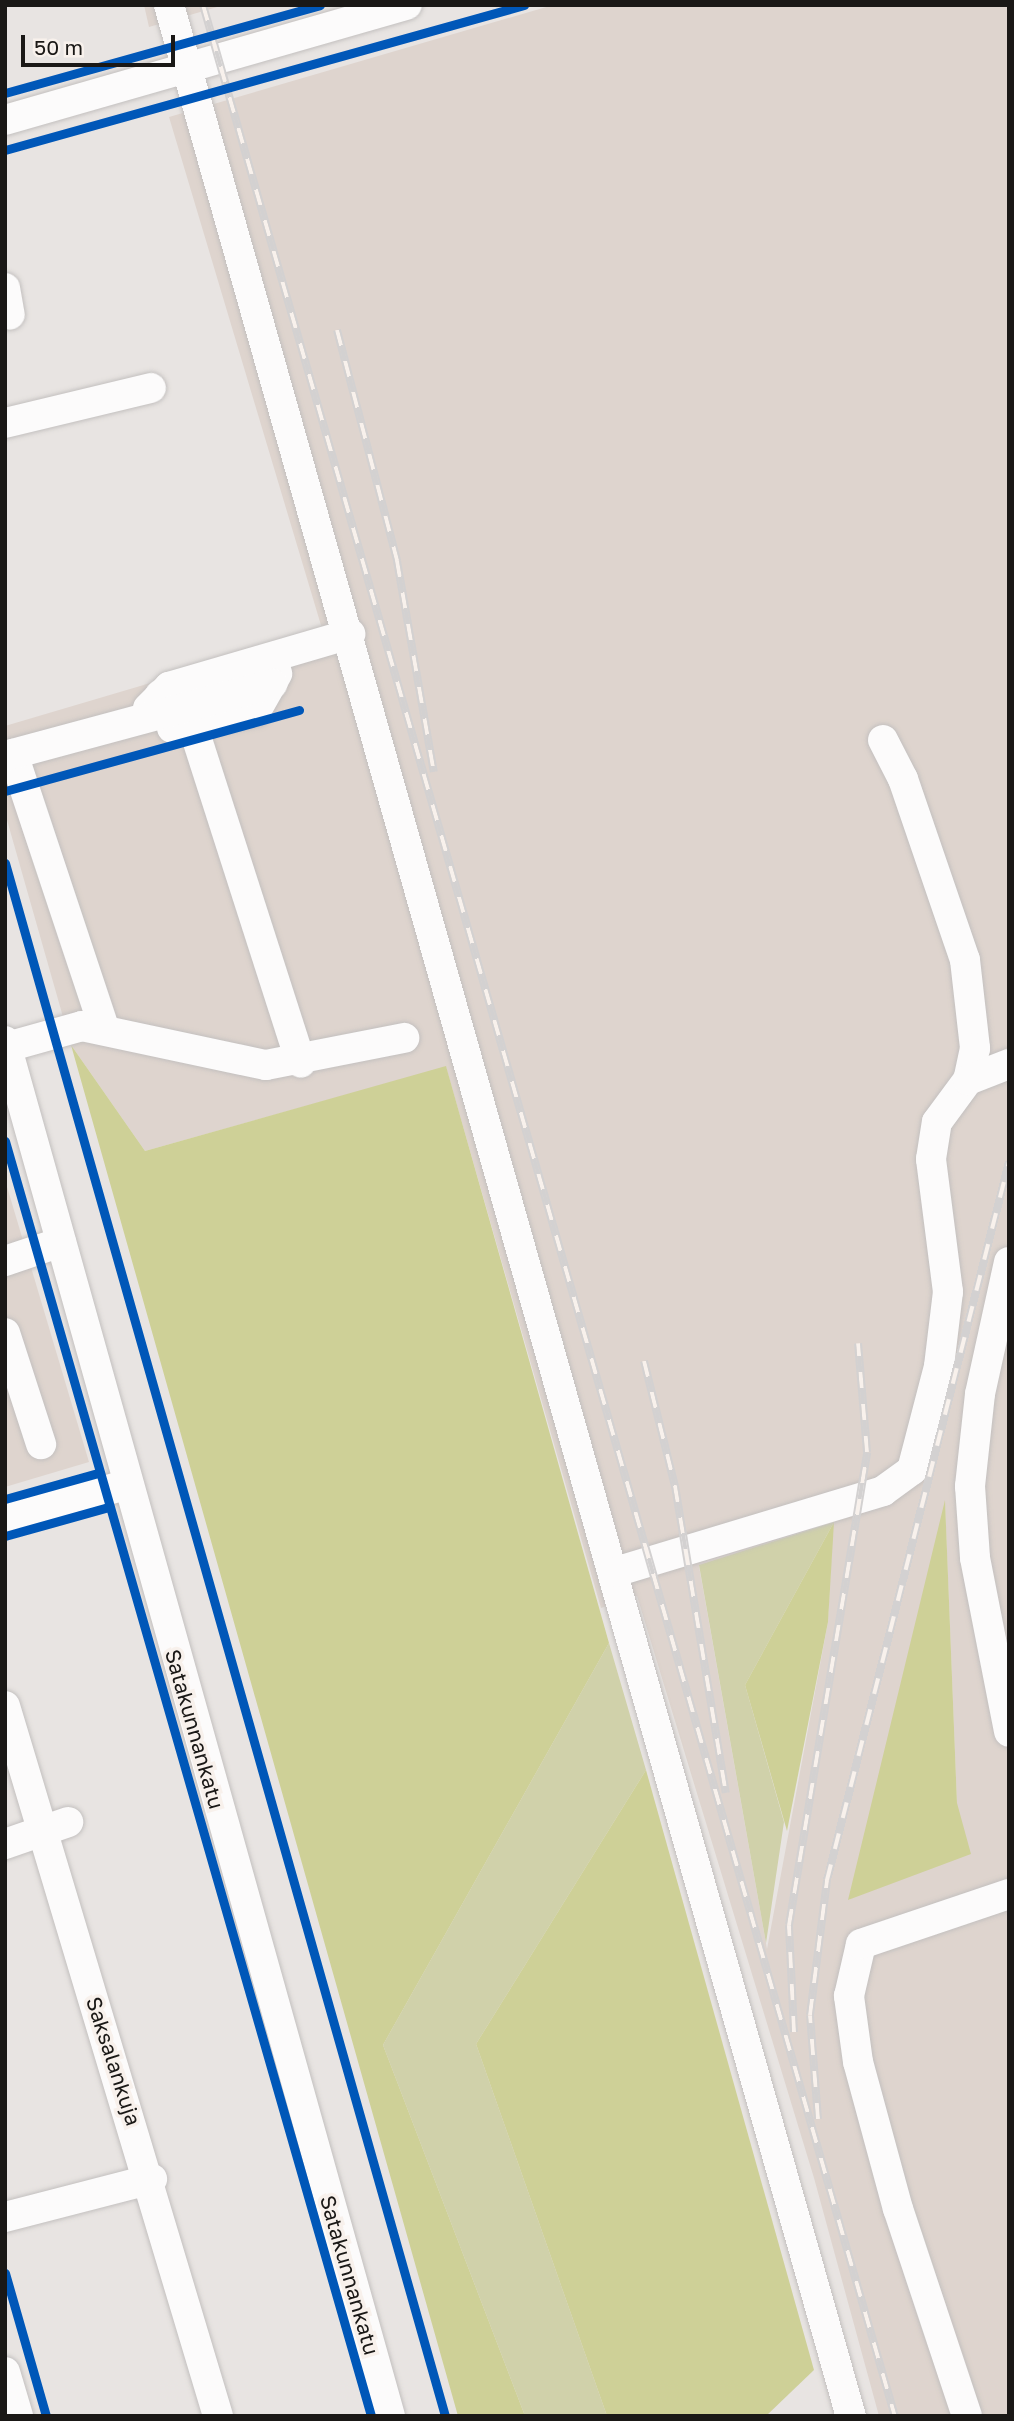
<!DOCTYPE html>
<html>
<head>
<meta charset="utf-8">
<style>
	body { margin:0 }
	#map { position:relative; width:1014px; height:2421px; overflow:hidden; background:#e8e4e2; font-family:"Golos Text",sans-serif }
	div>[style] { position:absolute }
	.built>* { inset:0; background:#ded4ce }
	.green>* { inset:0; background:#d0d1aa }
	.forest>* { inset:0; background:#ced097 }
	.roads { filter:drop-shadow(0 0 2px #c3c0bf) drop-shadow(0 0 2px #c3c0bf) }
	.minor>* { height:30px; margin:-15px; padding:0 15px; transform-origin:15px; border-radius:15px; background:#fcfbfb }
	.rail>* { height:8px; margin-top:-4px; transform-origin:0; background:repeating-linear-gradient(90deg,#f8f1ec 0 16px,#d3d1d1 0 32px); box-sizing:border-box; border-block:2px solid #d3d1d1 }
	.cycleway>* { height:9px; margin:-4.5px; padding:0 4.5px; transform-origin:4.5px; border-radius:4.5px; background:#0057b8 }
	span { translate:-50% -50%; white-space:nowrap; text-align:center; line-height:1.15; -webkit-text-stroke:7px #f8f1ec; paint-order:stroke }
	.street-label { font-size:21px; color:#1a1816 }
	.frame { position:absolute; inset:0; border:7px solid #1a1816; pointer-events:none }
	.scale { position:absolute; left:21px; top:35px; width:154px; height:32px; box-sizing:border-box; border:4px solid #1a1816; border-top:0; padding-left:9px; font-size:21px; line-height:24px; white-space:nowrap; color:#1a1816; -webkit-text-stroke:5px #f8f1ec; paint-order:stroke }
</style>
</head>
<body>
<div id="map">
	<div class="built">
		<div style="clip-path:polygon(144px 5px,224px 5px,149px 27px)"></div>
		<div style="clip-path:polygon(evenodd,553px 5px,1009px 5px,1009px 2416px,879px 2416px,814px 2178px,637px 1596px,601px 1608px,446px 1067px,145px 1151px,71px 1045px,5px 813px,5px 726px,323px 632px,169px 117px,553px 5px,945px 1503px,957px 1803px,849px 1900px,945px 1503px,553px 5px,833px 1522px,828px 1622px,767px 1949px,699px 1566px,833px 1522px)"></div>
		<div style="clip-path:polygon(5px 1180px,89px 1462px,5px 1487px)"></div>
	</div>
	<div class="green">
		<div style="clip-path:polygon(834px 1522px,745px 1685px,784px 1822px,766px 1943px,699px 1565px)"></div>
		<div style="clip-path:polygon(609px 1643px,646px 1770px,476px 2044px,607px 2416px,525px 2416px,383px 2045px)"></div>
	</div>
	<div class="forest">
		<div style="clip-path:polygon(71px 1045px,145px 1151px,446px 1066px,609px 1643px,383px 2045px,525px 2416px,458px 2416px)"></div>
		<div style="clip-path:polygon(945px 1500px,957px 1803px,971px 1854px,848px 1900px)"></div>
		<div style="clip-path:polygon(834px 1522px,828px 1622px,787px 1831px,745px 1685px)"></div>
		<div style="clip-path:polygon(646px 1770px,814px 2370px,766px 2416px,607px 2416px,476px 2044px)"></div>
	</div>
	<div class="roads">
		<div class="minor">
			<div style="left:169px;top:5px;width:2506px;rotate:74.21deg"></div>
			<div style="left:5px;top:120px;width:418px;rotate:-16deg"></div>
			<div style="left:5px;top:288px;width:27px;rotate:80deg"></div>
			<div style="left:5px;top:423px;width:150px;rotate:-13.5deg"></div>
			<div style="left:160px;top:695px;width:55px;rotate:48.7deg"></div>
			<div style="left:196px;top:736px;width:343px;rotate:72.2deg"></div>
			<div style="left:148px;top:708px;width:30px;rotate:-45deg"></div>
			<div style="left:169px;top:687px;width:189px;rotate:-16.3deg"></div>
			<div style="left:172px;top:728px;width:86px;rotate:-11.4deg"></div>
			<div style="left:256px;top:711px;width:43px;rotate:-60.4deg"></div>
			<div style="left:883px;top:740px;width:44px;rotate:62.9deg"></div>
			<div style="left:903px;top:779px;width:191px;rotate:71.1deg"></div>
			<div style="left:965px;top:960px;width:89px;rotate:83.5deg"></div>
			<div style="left:975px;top:1048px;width:33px;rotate:102deg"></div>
			<div style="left:13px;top:754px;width:289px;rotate:71.6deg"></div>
			<div style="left:5px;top:756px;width:277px;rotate:-15.1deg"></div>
			<div style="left:5px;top:1041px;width:1428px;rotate:74.36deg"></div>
			<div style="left:7px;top:1047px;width:78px;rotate:-15.6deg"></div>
			<div style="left:82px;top:1026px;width:188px;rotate:12deg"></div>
			<div style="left:266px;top:1065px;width:141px;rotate:-11.1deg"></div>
			<div style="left:5px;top:1261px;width:59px;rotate:-18.7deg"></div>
			<div style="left:1009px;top:1262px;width:135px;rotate:102.4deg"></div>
			<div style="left:980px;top:1394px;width:93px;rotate:96.2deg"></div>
			<div style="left:970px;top:1486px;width:72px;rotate:86deg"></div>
			<div style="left:975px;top:1558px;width:177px;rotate:78.9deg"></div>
			<div style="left:5px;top:1333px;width:117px;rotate:72deg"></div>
			<div style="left:5px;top:1519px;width:125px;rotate:-15.8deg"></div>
			<div style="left:615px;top:1572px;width:280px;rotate:-16.8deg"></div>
			<div style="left:883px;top:1491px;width:36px;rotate:-36deg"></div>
			<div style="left:912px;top:1470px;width:107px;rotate:-75.4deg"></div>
			<div style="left:939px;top:1366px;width:75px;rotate:-83.1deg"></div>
			<div style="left:948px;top:1292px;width:134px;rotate:-97.3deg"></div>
			<div style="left:931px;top:1159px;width:37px;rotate:-81deg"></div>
			<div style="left:937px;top:1122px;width:52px;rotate:-53.6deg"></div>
			<div style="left:968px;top:1080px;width:44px;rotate:-21.3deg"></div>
			<div style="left:5px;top:1706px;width:741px;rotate:73.3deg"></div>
			<div style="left:5px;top:1844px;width:67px;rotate:-19.2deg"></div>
			<div style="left:5px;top:2217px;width:152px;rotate:-14.5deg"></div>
			<div style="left:5px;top:2372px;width:46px;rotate:73.5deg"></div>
			<div style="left:967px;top:2416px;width:218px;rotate:-108.4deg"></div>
			<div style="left:898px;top:2209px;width:152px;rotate:-105.2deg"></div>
			<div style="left:858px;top:2062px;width:67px;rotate:-97.8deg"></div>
			<div style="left:849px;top:1996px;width:53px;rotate:-77deg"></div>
			<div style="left:861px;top:1944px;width:156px;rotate:-18.7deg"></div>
		</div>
	</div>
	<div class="rail">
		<div style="left:203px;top:5px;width:2508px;rotate:73.99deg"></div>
		<div style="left:337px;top:330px;width:239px;rotate:75.4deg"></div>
		<div style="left:397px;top:561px;width:214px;rotate:80.1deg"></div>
		<div style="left:644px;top:1361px;width:129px;rotate:76.1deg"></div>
		<div style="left:675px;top:1486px;width:311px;rotate:80.6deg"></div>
		<div style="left:794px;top:2032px;width:107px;rotate:-92.7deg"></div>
		<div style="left:789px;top:1925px;width:479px;rotate:-80.6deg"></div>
		<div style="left:867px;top:1452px;width:109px;rotate:-94.7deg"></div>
		<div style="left:818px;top:2119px;width:104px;rotate:-94.4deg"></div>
		<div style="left:810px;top:2015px;width:136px;rotate:-82.8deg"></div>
		<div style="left:827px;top:1880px;width:741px;rotate:-75.78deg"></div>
	</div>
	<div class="cycleway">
		<div style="left:5px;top:93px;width:327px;rotate:-15.6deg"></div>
		<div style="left:5px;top:150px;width:539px;rotate:-15.61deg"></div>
		<div style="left:5px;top:791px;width:305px;rotate:-15.4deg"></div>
		<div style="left:5px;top:863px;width:1614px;rotate:74.18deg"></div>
		<div style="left:5px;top:1141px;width:1326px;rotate:73.98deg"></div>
		<div style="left:5px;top:1499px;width:97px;rotate:-15.6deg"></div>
		<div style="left:5px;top:1536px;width:108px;rotate:-15.6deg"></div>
		<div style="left:5px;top:2273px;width:149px;rotate:74deg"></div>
	</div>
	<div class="street-label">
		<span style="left:195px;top:1729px;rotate:74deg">Satakunnankatu</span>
		<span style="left:114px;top:2061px;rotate:72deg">Saksalankuja</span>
		<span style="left:350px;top:2275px;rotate:74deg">Satakunnankatu</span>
	</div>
	<div class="frame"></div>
	<div class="scale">50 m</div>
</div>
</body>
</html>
